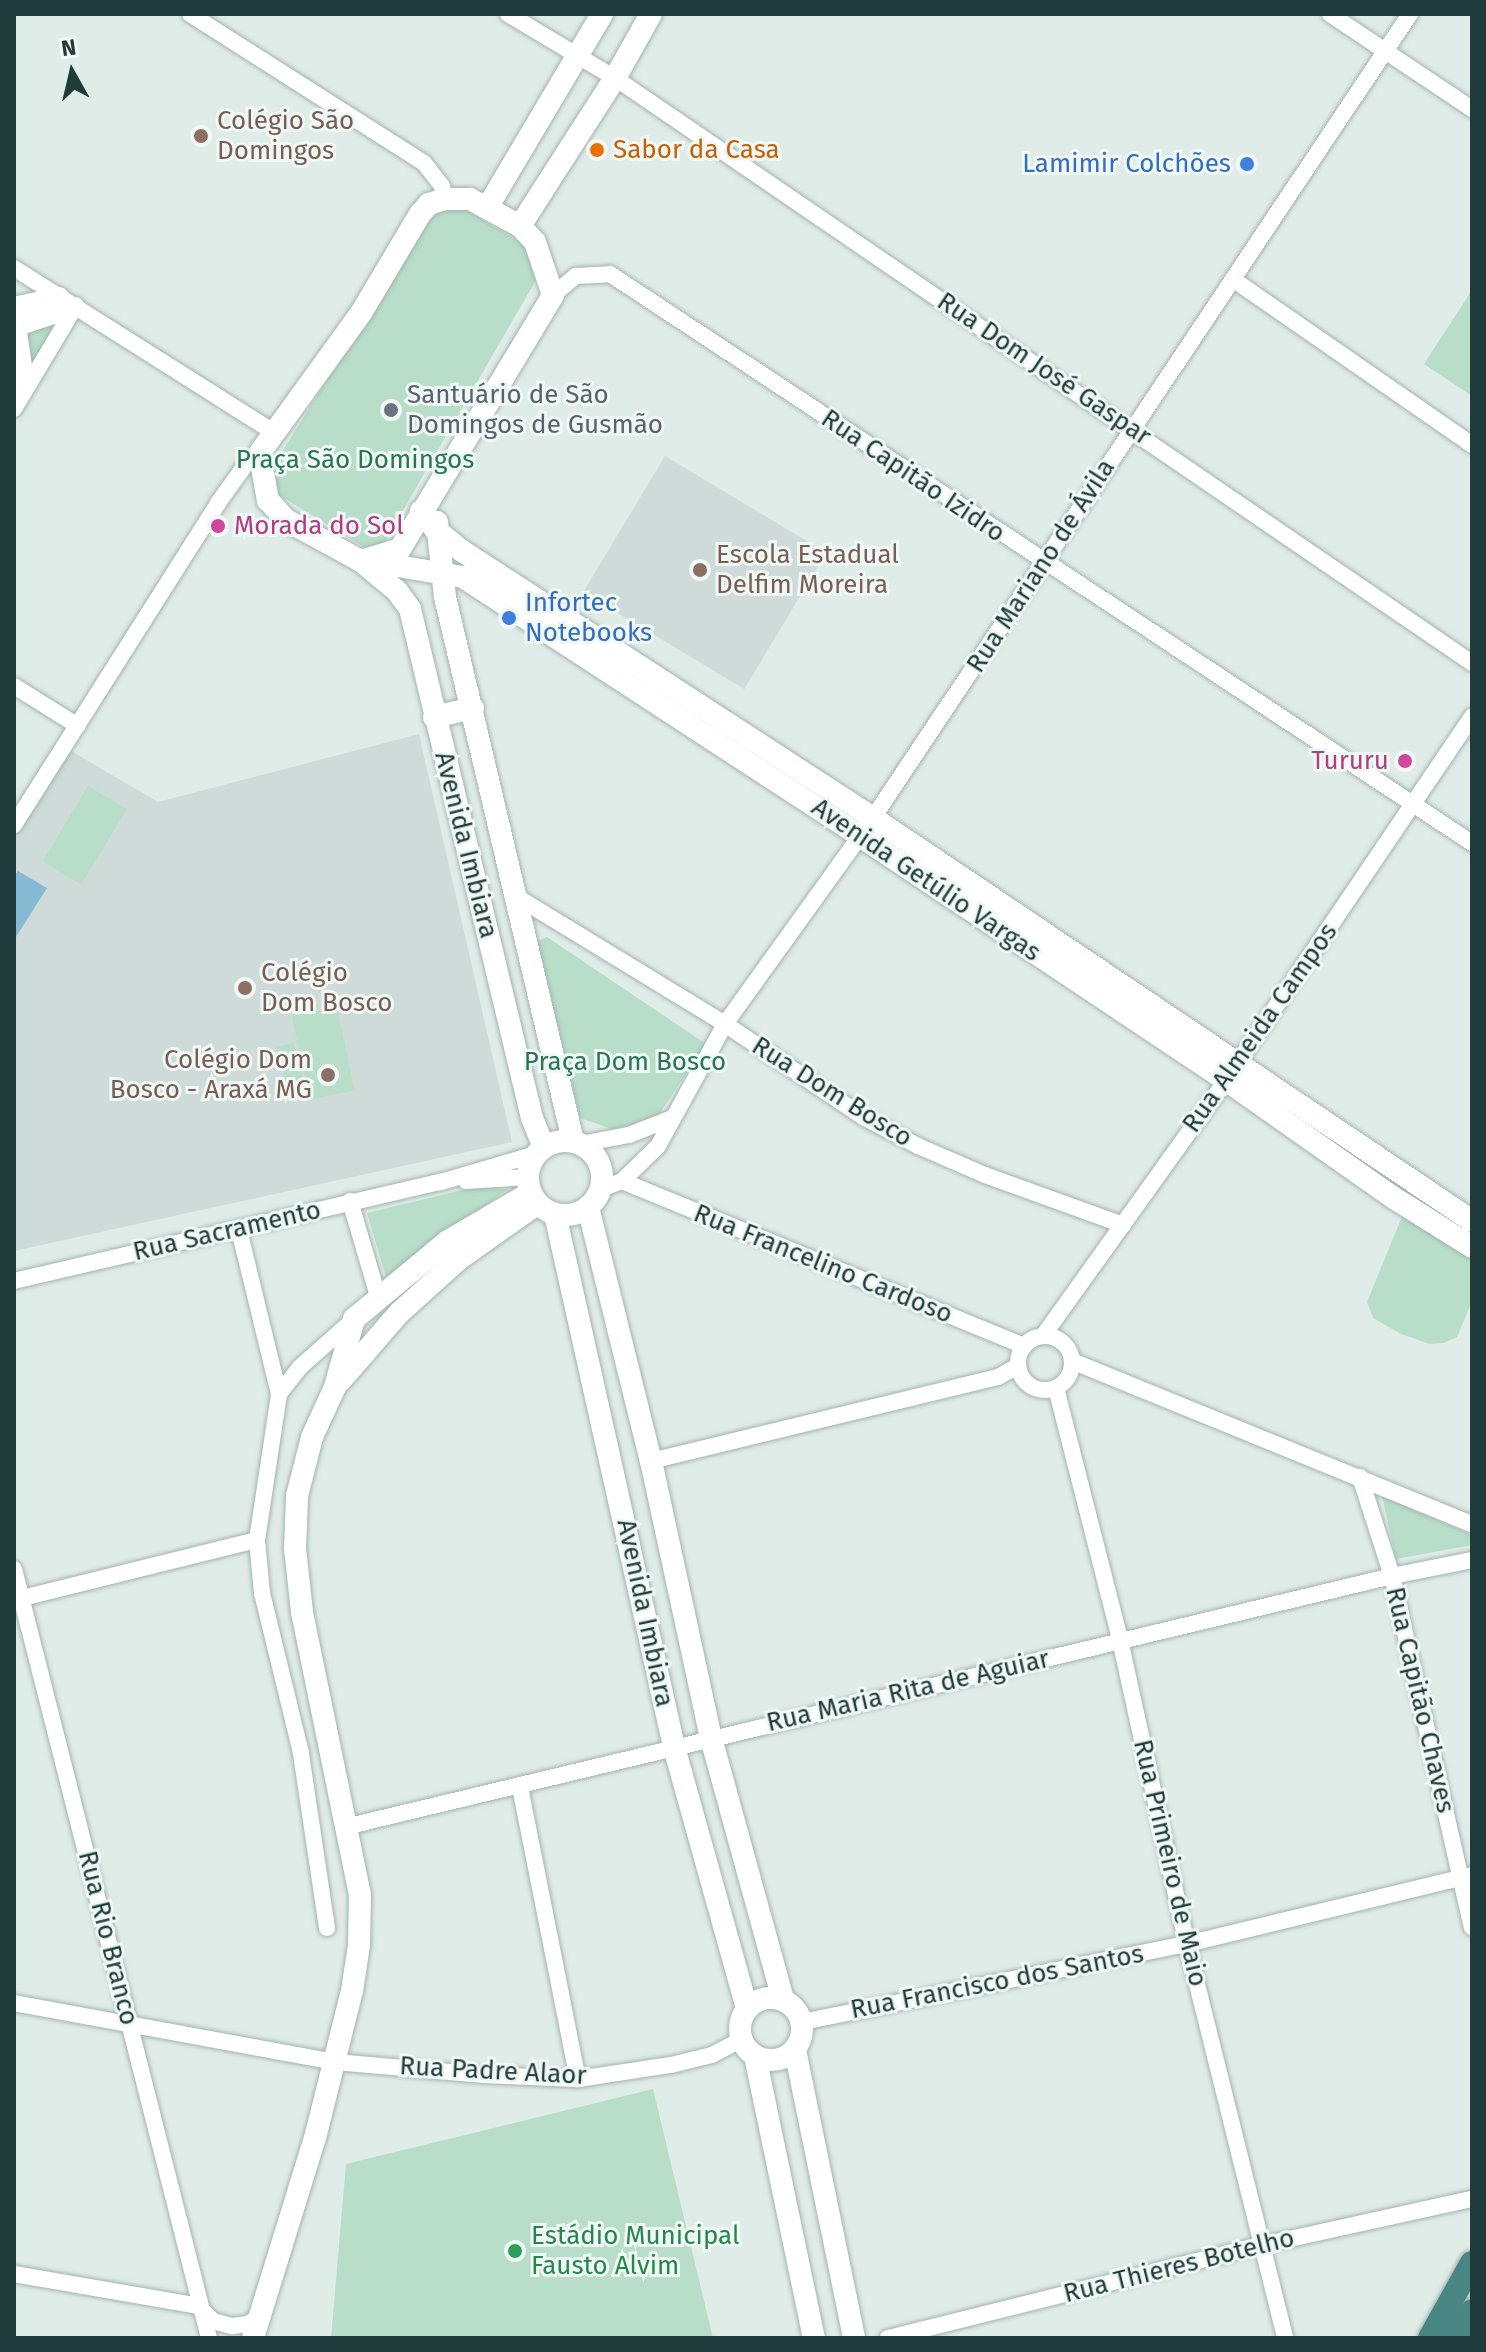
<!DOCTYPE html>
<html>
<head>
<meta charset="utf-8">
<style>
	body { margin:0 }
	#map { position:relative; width:1486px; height:2352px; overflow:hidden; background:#e0ece8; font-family:"Fira Sans",sans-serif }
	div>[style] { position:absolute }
	.built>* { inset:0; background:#cedbd8; transform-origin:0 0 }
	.green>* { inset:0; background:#b8dec9; transform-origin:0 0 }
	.water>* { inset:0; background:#86b9d3 }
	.roads { filter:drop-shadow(0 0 2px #a3b4b0) drop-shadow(0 0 2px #a3b4b0) }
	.minor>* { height:16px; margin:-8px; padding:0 8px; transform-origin:8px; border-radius:8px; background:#fff }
	.minor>.ring { margin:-8px; padding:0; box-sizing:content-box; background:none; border:16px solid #fff; border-radius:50% }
	.tertiary>* { height:20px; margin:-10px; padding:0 10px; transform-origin:10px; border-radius:10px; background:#fff }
	.secondary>* { height:22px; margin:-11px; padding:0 11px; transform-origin:11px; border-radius:11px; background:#fff }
	.secondary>.ring { margin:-11px; padding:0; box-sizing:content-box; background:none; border:22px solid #fff; border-radius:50% }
	.trunk>* { height:24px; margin:-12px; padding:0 12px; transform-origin:12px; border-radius:12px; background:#478683 }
	.dots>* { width:22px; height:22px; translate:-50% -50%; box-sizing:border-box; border:4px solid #f0f8f6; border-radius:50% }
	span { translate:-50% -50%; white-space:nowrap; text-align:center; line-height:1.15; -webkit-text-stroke:6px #f0f8f6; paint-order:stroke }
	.education-label { font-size:26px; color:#785e54 }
	.left { translate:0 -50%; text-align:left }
	.right { translate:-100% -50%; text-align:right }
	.food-label { font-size:26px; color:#c56008 }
	.shop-label { font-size:26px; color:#366cbe }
	.street-label { font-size:26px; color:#203c3a }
	.worship-label { font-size:26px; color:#5b616d }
	.park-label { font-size:26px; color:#297554 }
	.hotel-label { font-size:26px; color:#b23c85 }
	.leisure-label { font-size:26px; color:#27864d }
	.frame { position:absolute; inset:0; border:16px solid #203c3a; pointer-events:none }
	.north { position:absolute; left:32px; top:32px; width:80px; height:80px; -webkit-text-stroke:6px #f0f8f6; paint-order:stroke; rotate:352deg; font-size:22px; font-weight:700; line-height:32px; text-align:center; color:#203c3a }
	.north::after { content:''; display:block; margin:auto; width:28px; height:36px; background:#203c3a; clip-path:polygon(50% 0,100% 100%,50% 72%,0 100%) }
</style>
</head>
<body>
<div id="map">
	<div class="built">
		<div style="left:665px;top:456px;width:188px;height:159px;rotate:31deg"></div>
		<div style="clip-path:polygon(419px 734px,512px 1142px,14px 1251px,14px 834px,66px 748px,158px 802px)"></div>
	</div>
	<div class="green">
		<div style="clip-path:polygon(458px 205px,528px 247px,534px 260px,536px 280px,383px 545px,369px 550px,279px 495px,269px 482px,271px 469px,427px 222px,441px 211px)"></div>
		<div style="clip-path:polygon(1472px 290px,1472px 396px,1424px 364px)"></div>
		<div style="clip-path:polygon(49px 324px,54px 329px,34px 367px,29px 363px,25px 330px)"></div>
		<div style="left:88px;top:786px;width:45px;height:88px;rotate:31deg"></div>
		<div style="clip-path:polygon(547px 937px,706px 1044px,656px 1119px,612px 1129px,580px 1118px,536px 942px)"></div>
		<div style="left:337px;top:1007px;width:85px;height:46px;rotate:78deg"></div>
		<div style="left:294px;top:1043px;width:49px;height:18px;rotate:76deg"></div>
		<div style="clip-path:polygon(471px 1188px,508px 1189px,386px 1277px,367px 1213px)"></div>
		<div style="clip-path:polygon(1403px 1214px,1472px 1256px,1472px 1301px,1457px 1337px,1444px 1343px,1430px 1344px,1401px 1334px,1373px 1318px,1367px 1302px)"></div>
		<div style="clip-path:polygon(1382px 1496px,1472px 1535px,1472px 1545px,1396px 1559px)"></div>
		<div style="clip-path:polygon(653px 2089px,713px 2338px,331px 2338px,346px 2164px)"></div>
	</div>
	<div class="water">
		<div style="clip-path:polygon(18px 871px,47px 888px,14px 940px,14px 877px)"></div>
	</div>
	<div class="roads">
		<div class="minor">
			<div style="left:190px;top:14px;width:277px;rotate:32.5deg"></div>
			<div style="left:424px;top:163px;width:29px;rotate:52deg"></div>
			<div style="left:442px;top:186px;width:13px;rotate:77deg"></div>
			<div style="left:508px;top:14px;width:125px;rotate:30.9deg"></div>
			<div style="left:615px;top:78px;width:1038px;rotate:34.32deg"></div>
			<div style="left:1330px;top:14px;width:171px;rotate:33.8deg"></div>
			<div style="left:14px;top:268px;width:309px;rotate:32.3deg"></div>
			<div style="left:1234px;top:280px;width:290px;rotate:34.7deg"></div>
			<div style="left:553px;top:295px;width:30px;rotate:-40deg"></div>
			<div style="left:576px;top:276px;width:34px;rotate:-3deg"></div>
			<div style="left:610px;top:274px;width:1033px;rotate:33.43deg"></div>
			<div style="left:14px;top:409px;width:119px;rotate:-59.1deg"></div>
			<div style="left:14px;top:686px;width:75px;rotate:32deg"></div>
			<div style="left:14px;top:825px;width:381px;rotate:-57.6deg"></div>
			<div style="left:218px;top:503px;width:48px;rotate:-54.3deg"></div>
			<div style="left:246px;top:464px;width:20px;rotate:-41deg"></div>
			<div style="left:517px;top:897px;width:244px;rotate:31.4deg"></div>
			<div style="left:725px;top:1024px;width:169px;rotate:33.9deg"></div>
			<div style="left:865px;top:1118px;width:60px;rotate:27.8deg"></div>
			<div style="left:918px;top:1146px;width:73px;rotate:23.4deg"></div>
			<div style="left:985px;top:1175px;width:147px;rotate:19.9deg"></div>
			<div style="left:581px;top:1144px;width:49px;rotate:-10.6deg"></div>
			<div style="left:629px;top:1135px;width:46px;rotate:-21.6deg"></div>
			<div style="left:466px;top:1181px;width:61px;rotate:-3.8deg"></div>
			<div style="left:622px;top:1181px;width:435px;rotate:22.3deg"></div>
			<div style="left:601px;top:1189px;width:22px;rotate:-21deg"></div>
			<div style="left:622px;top:1181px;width:50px;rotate:-44.2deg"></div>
			<div style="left:658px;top:1146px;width:139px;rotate:-61.2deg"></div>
			<div style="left:725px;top:1024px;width:254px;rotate:-54.3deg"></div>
			<div style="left:873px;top:818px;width:967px;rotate:-56.26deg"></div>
			<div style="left:350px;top:1201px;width:99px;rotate:73.6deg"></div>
			<div style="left:239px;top:1230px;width:169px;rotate:76.3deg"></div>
			<div style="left:14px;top:1281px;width:438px;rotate:-13.1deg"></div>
			<div style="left:441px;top:1182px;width:99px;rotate:-16.4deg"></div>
			<div style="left:1043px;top:1336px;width:315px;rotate:-54.4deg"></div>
			<div style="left:1226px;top:1080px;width:439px;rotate:-55.9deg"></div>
			<div class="ring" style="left:1018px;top:1336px;width:38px;height:38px"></div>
			<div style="left:1072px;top:1361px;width:432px;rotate:22.2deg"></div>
			<div style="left:1056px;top:1388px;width:260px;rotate:75.7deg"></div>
			<div style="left:1120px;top:1640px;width:311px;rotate:77.6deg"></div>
			<div style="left:1187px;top:1944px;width:406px;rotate:76deg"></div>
			<div style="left:651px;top:1461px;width:357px;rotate:-13.6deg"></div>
			<div style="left:998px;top:1377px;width:23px;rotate:-29deg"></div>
			<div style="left:1360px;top:1477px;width:104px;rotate:72.1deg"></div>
			<div style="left:1392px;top:1576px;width:360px;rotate:77.2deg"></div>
			<div style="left:14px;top:1569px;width:793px;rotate:75.77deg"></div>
			<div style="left:14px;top:1600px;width:250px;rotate:-13.9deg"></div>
			<div style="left:520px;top:1787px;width:298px;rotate:78.8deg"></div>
			<div style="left:345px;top:1827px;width:1077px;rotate:-13.48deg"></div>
			<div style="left:1392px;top:1576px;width:82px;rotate:-11.3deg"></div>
			<div style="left:327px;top:1928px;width:177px;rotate:-98.5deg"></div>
			<div style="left:301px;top:1753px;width:165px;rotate:-103.7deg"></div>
			<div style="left:262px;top:1593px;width:53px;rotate:-95.4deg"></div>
			<div style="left:257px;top:1540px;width:148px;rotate:-81.4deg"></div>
			<div style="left:279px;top:1394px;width:33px;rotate:-52deg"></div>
			<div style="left:299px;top:1368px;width:72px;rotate:-41.6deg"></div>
			<div style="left:14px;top:2003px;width:326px;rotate:10.4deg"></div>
			<div style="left:335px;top:2062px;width:150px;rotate:5deg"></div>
			<div style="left:484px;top:2075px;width:94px;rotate:2.4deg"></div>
			<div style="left:578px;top:2079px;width:94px;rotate:-8.6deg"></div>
			<div style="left:671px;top:2065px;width:42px;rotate:-13.7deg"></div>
			<div style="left:712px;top:2055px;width:34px;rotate:-28deg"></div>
			<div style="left:802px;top:2022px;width:393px;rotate:-11.5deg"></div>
			<div style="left:1187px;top:1944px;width:293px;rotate:-13.6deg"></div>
			<div style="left:14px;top:2274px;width:188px;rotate:9.8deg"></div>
			<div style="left:200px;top:2308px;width:18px;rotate:45deg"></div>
			<div style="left:213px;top:2321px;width:20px;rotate:15deg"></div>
			<div style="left:232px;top:2326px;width:16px;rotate:-7deg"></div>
			<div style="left:248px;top:2324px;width:17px;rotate:-33deg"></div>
			<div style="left:888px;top:2338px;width:385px;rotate:-14deg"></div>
			<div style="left:1262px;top:2245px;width:215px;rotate:-12.4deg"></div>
		</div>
		<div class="tertiary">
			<div style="left:14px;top:307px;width:46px;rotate:-12.5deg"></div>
			<div style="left:16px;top:326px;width:61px;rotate:81.5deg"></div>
			<div style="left:14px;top:327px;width:64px;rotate:-18.2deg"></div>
		</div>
		<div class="secondary">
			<div style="left:487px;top:208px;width:226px;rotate:-59.3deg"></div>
			<div style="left:520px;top:226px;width:176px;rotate:-57.3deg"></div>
			<div style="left:615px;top:78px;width:73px;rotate:-60.6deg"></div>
			<div style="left:421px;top:511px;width:24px;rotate:52deg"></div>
			<div style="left:436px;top:530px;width:33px;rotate:39deg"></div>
			<div style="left:462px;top:551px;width:490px;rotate:33deg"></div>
			<div style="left:873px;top:818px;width:722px;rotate:33.93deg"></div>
			<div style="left:437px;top:522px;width:75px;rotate:83.9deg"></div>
			<div style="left:445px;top:597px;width:559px;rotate:76.76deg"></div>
			<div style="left:361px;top:561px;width:41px;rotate:-17.1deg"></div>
			<div style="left:400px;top:549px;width:297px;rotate:-58.9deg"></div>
			<div style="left:553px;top:295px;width:56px;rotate:-108.8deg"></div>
			<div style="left:535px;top:242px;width:22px;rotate:-133deg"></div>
			<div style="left:520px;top:226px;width:57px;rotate:-151.6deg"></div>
			<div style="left:470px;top:199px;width:25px;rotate:180deg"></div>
			<div style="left:445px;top:199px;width:17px;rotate:163deg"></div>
			<div style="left:429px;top:204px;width:13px;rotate:132deg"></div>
			<div style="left:420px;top:214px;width:115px;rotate:120.8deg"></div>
			<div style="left:361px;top:313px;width:170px;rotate:125.9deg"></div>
			<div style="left:261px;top:451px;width:16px;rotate:86deg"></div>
			<div style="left:262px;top:467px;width:34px;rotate:80deg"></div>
			<div style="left:268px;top:500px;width:27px;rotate:48deg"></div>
			<div style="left:286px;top:520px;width:85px;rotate:28.7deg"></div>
			<div style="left:361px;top:561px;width:47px;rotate:39.8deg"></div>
			<div style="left:397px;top:591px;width:22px;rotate:54deg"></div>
			<div style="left:410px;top:609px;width:523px;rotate:76.52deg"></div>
			<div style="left:532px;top:1118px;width:31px;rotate:68deg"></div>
			<div style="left:374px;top:562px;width:90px;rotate:9.6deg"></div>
			<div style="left:463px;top:577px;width:474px;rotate:33.1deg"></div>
			<div style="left:860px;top:836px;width:440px;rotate:33.7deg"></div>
			<div style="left:1226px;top:1080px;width:205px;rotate:35.1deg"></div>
			<div style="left:1394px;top:1198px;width:92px;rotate:32.1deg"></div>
			<div style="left:434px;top:717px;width:40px;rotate:-13deg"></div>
			<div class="ring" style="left:528px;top:1141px;width:52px;height:52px"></div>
			<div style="left:588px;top:1207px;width:262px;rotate:76.1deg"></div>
			<div style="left:651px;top:1461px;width:283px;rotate:77.8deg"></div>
			<div style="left:711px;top:1738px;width:272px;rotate:74.6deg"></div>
			<div style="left:555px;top:1214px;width:546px;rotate:77.41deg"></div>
			<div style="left:674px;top:1747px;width:272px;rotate:74.4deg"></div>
			<div style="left:341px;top:1380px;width:89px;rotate:-49.1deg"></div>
			<div style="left:399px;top:1313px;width:81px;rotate:-42deg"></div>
			<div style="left:459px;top:1259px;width:92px;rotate:-35.2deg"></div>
			<div class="ring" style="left:740px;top:1998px;width:40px;height:40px"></div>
			<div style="left:795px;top:2050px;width:294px;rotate:78.4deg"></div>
			<div style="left:755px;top:2056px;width:288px;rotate:78.2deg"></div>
			<div style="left:253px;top:2338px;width:209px;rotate:-72.8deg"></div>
			<div style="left:315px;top:2138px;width:152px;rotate:-75.9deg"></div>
			<div style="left:352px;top:1991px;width:47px;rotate:-81.3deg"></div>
			<div style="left:359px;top:1945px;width:50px;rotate:-88.9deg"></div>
			<div style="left:360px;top:1895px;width:289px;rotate:-101.6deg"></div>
			<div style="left:302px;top:1612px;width:63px;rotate:-96.3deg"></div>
			<div style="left:295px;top:1549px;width:53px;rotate:-87.8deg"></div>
			<div style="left:297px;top:1496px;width:61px;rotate:-75.7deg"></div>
			<div style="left:312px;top:1437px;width:55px;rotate:-65.3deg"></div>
			<div style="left:335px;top:1387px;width:71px;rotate:-74.4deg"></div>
			<div style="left:354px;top:1319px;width:122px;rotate:-39.7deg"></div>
			<div style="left:448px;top:1241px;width:95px;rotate:-30.3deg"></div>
		</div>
		<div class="trunk">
			<div style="left:1430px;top:2338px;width:86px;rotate:-60.8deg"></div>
			<div style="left:1456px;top:2338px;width:31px;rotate:-59deg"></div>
		</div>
	</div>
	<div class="dots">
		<div style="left:201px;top:136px;background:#8d6e63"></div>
		<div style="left:597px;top:150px;background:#e8710a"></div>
		<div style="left:1247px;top:164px;background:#3f7fe0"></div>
		<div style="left:391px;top:410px;background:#6b7280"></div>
		<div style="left:218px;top:526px;background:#d1479c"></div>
		<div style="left:700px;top:570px;background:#8d6e63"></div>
		<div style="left:509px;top:618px;background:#3f7fe0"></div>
		<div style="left:1405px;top:761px;background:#d1479c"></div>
		<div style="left:245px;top:988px;background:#8d6e63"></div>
		<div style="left:328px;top:1075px;background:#8d6e63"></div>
		<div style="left:515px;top:2251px;background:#2e9e5b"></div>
	</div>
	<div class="education-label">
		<span class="left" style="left:217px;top:136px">Colégio São<br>Domingos</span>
		<span class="left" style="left:716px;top:570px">Escola Estadual<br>Delfim Moreira</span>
		<span class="left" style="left:261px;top:988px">Colégio<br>Dom Bosco</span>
		<span class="right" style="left:312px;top:1075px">Colégio Dom<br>Bosco - Araxá MG</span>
	</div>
	<div class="food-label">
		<span class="left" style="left:613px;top:150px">Sabor da Casa</span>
	</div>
	<div class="shop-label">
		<span class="right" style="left:1231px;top:164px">Lamimir Colchões</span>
		<span class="left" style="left:525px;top:618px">Infortec<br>Notebooks</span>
	</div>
	<div class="street-label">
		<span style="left:1044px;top:369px;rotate:34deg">Rua Dom José Gaspar</span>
		<span style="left:913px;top:476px;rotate:34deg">Rua Capitão Izidro</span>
		<span style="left:1041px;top:566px;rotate:-57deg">Rua Mariano de Ávila</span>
		<span style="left:466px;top:845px;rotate:76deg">Avenida Imbiara</span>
		<span style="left:926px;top:880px;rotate:34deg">Avenida Getúlio Vargas</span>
		<span style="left:1260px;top:1028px;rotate:-55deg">Rua Almeida Campos</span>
		<span style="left:832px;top:1092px;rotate:32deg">Rua Dom Bosco</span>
		<span style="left:227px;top:1231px;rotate:-13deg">Rua Sacramento</span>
		<span style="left:823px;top:1264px;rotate:22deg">Rua Francelino Cardoso</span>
		<span style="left:645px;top:1613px;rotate:78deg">Avenida Imbiara</span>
		<span style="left:908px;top:1691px;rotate:-13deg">Rua Maria Rita de Aguiar</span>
		<span style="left:1420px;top:1700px;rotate:77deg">Rua Capitão Chaves</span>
		<span style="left:1170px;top:1863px;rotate:77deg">Rua Primeiro de Maio</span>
		<span style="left:108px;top:1938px;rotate:76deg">Rua Rio Branco</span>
		<span style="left:997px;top:1982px;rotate:-11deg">Rua Francisco dos Santos</span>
		<span style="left:493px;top:2071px;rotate:3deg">Rua Padre Alaor</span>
		<span style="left:1179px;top:2266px;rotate:-14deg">Rua Thieres Botelho</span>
	</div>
	<div class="worship-label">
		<span class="left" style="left:407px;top:410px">Santuário de São<br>Domingos de Gusmão</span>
	</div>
	<div class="park-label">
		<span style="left:355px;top:460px">Praça São Domingos</span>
		<span style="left:625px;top:1062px">Praça Dom Bosco</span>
	</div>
	<div class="hotel-label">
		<span class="left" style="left:234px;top:526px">Morada do Sol</span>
		<span class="right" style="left:1389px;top:761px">Tururu</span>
	</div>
	<div class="leisure-label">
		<span class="left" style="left:531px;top:2251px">Estádio Municipal<br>Fausto Alvim</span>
	</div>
	<div class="frame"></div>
	<div class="north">N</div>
</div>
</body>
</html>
